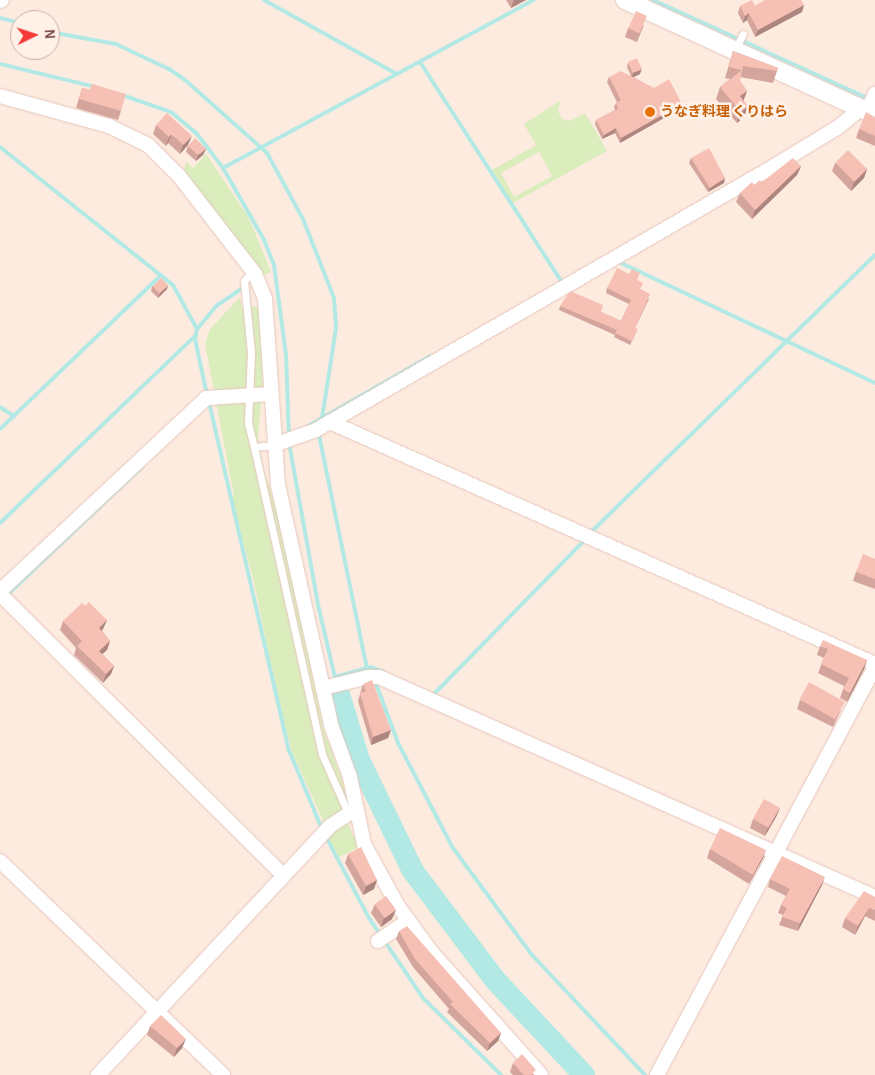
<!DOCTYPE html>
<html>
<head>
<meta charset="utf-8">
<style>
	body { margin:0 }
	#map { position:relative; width:875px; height:1075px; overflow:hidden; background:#feebe0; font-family:"Alegreya Sans","Noto Sans JP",sans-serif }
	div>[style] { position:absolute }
	.green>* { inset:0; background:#dbedbd; transform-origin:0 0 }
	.stream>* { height:4px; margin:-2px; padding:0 2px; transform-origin:2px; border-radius:2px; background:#b3e9e5 }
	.river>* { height:22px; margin:-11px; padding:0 11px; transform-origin:11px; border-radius:11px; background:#b3e9e5 }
	.roads { filter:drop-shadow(0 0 1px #e5c7be) drop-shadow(0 0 1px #e5c7be) }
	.service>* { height:7px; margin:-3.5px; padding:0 3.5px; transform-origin:3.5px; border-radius:3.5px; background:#fff }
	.minor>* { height:14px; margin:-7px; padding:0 7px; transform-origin:7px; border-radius:7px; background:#fff }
	.tertiary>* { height:18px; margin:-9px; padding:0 9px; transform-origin:9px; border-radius:9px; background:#fff }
	.wall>* { inset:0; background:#d4a59c }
	.shaded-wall>* { inset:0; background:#ac867f }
	.building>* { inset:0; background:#f6c0b5; transform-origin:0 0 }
	.dots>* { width:14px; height:14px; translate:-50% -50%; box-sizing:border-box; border:2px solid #fff1e8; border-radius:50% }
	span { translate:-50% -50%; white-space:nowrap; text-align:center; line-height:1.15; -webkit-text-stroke:5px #fff1e8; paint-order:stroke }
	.food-label { font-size:14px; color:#c56008; font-weight:700 }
	.left { translate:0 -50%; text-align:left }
	.north { position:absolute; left:10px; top:10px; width:50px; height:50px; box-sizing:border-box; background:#fff1e8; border:1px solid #c9afa7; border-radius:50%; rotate:86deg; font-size:14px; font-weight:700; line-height:20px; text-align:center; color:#774c45 }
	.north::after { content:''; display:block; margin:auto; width:18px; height:22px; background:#f43939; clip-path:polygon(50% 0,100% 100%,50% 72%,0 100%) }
</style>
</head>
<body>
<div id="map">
	<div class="green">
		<div style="clip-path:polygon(evenodd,561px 100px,558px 111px,562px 119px,570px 121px,585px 113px,607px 151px,513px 203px,492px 170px,536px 145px,524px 124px,561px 100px,539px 152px,552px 176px,514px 197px,501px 173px,539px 152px)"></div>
		<div style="clip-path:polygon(206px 154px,249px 218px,271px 272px,264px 275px,184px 171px,186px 161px,193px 168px)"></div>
		<div style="clip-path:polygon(240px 297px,242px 307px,259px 306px,263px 383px,258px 438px,263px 467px,281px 525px,323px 727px,349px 800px,342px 805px,342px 813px,325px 825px,292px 752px,275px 686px,254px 582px,231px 497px,234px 496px,205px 344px,210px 329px)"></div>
		<div style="left:347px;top:822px;width:28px;height:23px;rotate:64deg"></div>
	</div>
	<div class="stream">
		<div style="left:264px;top:0;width:152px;rotate:29.1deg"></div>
		<div style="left:653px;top:0;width:238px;rotate:24.6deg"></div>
		<div style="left:0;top:18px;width:21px;rotate:14deg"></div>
		<div style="left:50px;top:32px;width:67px;rotate:10.3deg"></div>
		<div style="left:116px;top:44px;width:59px;rotate:25.3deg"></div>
		<div style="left:169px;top:69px;width:18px;rotate:34deg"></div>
		<div style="left:184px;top:79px;width:111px;rotate:41.7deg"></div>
		<div style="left:267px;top:153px;width:75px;rotate:61.4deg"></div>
		<div style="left:303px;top:219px;width:85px;rotate:68.6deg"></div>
		<div style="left:334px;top:298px;width:30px;rotate:86deg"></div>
		<div style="left:336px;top:328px;width:91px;rotate:98.8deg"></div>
		<div style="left:420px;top:62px;width:260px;rotate:57.2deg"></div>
		<div style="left:0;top:64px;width:99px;rotate:13.5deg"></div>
		<div style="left:122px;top:95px;width:52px;rotate:19.1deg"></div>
		<div style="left:171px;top:112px;width:34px;rotate:40deg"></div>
		<div style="left:197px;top:134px;width:43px;rotate:52.6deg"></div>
		<div style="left:223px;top:168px;width:83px;rotate:60.3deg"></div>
		<div style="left:264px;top:240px;width:27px;rotate:68deg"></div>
		<div style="left:274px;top:265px;width:91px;rotate:82.4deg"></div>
		<div style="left:286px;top:355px;width:81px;rotate:87.9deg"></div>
		<div style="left:0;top:147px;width:221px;rotate:38.6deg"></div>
		<div style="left:173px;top:285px;width:50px;rotate:61.4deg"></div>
		<div style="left:223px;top:168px;width:353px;rotate:-28.4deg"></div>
		<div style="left:617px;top:261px;width:285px;rotate:25.3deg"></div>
		<div style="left:207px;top:395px;width:57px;rotate:-102.1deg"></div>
		<div style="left:195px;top:339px;width:10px;rotate:-79deg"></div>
		<div style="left:197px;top:329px;width:30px;rotate:-50deg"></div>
		<div style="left:216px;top:306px;width:30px;rotate:-34deg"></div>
		<div style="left:209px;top:402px;width:355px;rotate:77.1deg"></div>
		<div style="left:288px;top:748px;width:88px;rotate:67.2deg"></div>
		<div style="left:0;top:407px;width:17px;rotate:33deg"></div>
		<div style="left:308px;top:426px;width:141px;rotate:-29.8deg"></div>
		<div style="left:0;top:429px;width:223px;rotate:-43.7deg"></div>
		<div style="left:319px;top:435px;width:238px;rotate:78.4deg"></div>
		<div style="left:289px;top:443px;width:169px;rotate:79.8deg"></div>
		<div style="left:319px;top:609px;width:75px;rotate:76.9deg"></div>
		<div style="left:0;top:523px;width:270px;rotate:-43.8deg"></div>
		<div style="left:590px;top:533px;width:398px;rotate:-44.3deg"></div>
		<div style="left:7px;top:595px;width:187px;rotate:-43.5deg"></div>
		<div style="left:335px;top:677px;width:37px;rotate:-16deg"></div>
		<div style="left:371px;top:667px;width:14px;rotate:21deg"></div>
		<div style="left:375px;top:681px;width:66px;rotate:69.6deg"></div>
		<div style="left:398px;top:743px;width:119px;rotate:62.4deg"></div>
		<div style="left:453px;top:848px;width:133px;rotate:53.6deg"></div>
		<div style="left:532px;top:955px;width:165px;rotate:46.7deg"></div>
		<div style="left:434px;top:694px;width:217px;rotate:-45.6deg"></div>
		<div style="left:325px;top:835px;width:94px;rotate:62.1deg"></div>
		<div style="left:369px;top:918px;width:97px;rotate:56deg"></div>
		<div style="left:423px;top:998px;width:110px;rotate:44.6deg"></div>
	</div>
	<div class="river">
		<div style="left:338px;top:691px;width:72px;rotate:73.1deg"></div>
		<div style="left:359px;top:760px;width:123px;rotate:64.1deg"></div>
		<div style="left:413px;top:871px;width:138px;rotate:53deg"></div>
		<div style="left:496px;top:981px;width:129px;rotate:46.9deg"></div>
	</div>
	<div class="roads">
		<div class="service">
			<div style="left:735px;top:49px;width:17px;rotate:-62deg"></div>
			<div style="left:253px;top:271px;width:13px;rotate:132deg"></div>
			<div style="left:244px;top:281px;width:72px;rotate:84.4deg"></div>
			<div style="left:251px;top:353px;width:70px;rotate:92.5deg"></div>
			<div style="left:248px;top:423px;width:25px;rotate:76deg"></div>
			<div style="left:254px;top:447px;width:20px;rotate:-6deg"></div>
			<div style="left:254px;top:447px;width:314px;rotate:77.5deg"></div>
			<div style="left:322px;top:754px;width:64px;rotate:66.2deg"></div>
		</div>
		<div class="minor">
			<div style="left:0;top:1px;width:2px;rotate:-27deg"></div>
			<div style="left:0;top:96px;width:113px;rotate:15.4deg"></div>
			<div style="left:109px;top:126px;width:43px;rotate:26deg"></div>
			<div style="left:148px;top:145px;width:45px;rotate:45deg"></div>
			<div style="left:180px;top:177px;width:123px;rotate:52.3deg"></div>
			<div style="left:255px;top:274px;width:27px;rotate:68deg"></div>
			<div style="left:265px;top:299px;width:186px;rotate:86deg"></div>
			<div style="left:278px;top:485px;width:246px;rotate:77.5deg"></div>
			<div style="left:331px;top:725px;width:55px;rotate:69.9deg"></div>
			<div style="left:350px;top:777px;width:68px;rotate:78.2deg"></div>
			<div style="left:364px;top:844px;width:71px;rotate:61.3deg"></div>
			<div style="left:398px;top:906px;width:59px;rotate:53.9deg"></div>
			<div style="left:433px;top:954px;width:162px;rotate:48.2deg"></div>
			<div style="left:867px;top:111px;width:19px;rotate:-65deg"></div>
			<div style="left:330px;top:422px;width:596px;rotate:23.94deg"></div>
			<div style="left:274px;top:445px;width:45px;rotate:-19.7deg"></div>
			<div style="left:316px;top:430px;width:525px;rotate:-29.93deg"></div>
			<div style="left:771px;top:168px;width:77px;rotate:-31.2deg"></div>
			<div style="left:837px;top:128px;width:22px;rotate:-39deg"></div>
			<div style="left:854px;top:114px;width:9px;rotate:-69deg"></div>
			<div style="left:0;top:591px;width:282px;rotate:-43.1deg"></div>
			<div style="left:206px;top:398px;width:65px;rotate:-3.5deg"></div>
			<div style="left:0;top:594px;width:400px;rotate:44.8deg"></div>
			<div style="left:323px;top:688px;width:46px;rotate:-13.7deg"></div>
			<div style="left:368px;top:677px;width:11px"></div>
			<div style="left:379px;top:677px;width:543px;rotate:23.92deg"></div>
			<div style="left:0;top:861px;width:309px;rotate:43.8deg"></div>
			<div style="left:378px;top:941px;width:37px;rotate:-34deg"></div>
			<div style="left:98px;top:1075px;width:340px;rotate:-47deg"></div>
			<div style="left:330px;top:826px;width:31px;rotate:-33deg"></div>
			<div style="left:657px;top:1075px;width:463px;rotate:-61.9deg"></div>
		</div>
		<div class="tertiary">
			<div style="left:625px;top:0;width:275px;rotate:24.7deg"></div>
		</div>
	</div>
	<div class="wall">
		<div style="clip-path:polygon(506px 0,526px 0,511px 8px)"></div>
		<div style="clip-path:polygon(804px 5px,802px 12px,755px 37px,747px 20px,743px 23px,738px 13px,740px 6px)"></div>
		<div style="clip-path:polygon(644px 25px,637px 42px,625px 37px,628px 28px)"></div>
		<div style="clip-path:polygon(733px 51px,778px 68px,773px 83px,740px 77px,740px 81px,747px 91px,743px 100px,748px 106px,744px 117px,737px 123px,716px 99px,720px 87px,730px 79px,725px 78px)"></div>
		<div style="clip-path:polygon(628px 63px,640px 74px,633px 77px,682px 104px,680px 109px,620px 143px,615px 133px,602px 139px,595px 124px,596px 120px,615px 110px,614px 107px,616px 103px,617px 102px,607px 82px,609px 77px,631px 76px,627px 67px)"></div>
		<div style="clip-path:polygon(92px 84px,121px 111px,118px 120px,76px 108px,82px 88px,90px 90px)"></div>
		<div style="clip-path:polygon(875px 117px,875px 146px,856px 138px,859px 129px)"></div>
		<div style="clip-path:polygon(156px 125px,188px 145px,180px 154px,168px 143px,166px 146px,153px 134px)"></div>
		<div style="clip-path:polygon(188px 146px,206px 149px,203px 155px,196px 161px,186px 152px)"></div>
		<div style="clip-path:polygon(691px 158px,724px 183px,708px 192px,689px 163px)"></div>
		<div style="clip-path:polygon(835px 163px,867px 169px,864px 178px,851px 191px,832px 171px)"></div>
		<div style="clip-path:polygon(801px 166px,797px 175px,752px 219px,736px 202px,740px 193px,754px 185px)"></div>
		<div style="clip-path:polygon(638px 280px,640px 289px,649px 299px,635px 328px,636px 333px,630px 345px,614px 337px,615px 335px,559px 310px,560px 306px,601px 312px,621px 321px,629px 304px,606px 293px,607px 288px)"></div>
		<div style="clip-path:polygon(152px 286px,167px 289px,158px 298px,151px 291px)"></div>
		<div style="clip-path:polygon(875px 559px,875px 589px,853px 581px,856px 572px)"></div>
		<div style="clip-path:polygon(85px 606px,107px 620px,103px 629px,102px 631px,110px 641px,107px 650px,102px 654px,114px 666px,111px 674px,103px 683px,74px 655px,76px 648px,60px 630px,63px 621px)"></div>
		<div style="clip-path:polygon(820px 646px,867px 660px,864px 669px,847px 702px,840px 698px,844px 686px,818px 673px,824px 658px,817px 655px)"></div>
		<div style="clip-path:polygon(363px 684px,391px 730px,388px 738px,371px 745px,358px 701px)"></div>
		<div style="clip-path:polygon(800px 700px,841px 710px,833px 727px,797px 709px)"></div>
		<div style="clip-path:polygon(780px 808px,776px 817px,765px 836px,750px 828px,753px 819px)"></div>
		<div style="clip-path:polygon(710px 849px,763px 858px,749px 884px,707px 858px)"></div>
		<div style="clip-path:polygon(348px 854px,377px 880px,374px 889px,363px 895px,345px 863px)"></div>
		<div style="clip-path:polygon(770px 879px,822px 885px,798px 931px,779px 925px,783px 915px,778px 913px,781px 905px,786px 896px,768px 887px)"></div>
		<div style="clip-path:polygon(875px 897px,875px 921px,865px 916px,855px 935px,842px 927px,845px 918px)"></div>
		<div style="clip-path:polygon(375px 904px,392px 919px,381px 927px,371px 913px)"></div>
		<div style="clip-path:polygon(399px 931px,501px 1033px,498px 1041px,487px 1051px,447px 1012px,449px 1009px,413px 967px,396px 939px)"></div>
		<div style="clip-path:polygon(150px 1026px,182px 1048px,174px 1057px,147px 1035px)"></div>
		<div style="clip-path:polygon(513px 1063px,535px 1075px,513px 1075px,510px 1072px)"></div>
	</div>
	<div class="shaded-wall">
		<div style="clip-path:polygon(514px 0,526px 0,511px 8px)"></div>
		<div style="clip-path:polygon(804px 5px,802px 12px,755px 37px,758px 30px)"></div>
		<div style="clip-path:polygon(749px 13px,747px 20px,743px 23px,745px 16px)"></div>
		<div style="clip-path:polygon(642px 69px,640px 74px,632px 78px,633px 73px)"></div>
		<div style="clip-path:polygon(747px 91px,743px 102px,736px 107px,740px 96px)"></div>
		<div style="clip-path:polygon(682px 104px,680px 109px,620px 143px,621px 138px)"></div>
		<div style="clip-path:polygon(748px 106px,744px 117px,737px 123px,741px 112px)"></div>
		<div style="clip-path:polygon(616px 128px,615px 133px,602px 139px,604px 135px)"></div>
		<div style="clip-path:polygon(172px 134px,168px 143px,166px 146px,169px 137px)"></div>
		<div style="clip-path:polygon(192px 136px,188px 145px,180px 154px,183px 145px)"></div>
		<div style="clip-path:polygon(206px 149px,203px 155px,196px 161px,198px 155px)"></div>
		<div style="clip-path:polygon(801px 166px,797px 175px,752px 219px,755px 210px)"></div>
		<div style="clip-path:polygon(867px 169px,864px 178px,851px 191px,854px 182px)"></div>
		<div style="clip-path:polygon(725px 178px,724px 183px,708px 192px,710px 188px)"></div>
		<div style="clip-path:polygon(168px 285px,167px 289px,158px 298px,160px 293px)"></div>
		<div style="clip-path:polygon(107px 620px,103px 629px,96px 636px,99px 628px)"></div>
		<div style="clip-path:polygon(110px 641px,107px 650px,96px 660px,99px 651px)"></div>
		<div style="clip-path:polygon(867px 660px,864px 669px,847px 702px,850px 693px)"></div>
		<div style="clip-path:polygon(114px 666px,111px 674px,103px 683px,106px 674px)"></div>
		<div style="clip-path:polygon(391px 730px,388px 738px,371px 745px,373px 737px)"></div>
		<div style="clip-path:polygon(780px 808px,776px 817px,765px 836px,768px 827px)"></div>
		<div style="clip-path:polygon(766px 850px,763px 858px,749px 884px,753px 875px)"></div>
		<div style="clip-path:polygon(825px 877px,822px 885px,798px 931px,800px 923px)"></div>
		<div style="clip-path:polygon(377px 880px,374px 889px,363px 895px,366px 886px)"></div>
		<div style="clip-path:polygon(869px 908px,865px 916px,855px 935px,858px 926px)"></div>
		<div style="clip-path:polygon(396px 910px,392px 919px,381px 927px,384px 918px)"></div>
		<div style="clip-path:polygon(501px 1033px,498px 1041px,487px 1051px,490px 1043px)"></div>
		<div style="clip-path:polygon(186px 1039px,182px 1048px,174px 1057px,177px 1048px)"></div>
	</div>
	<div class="building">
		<div style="clip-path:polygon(752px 0,755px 6px,765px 0,801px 0,804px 5px,758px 30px,749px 13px,745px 16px,740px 6px)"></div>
		<div style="left:636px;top:11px;width:12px;height:19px;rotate:24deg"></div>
		<div style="clip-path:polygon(733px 51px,778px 68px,777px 71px,743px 66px,740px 81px,747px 91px,740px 96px,748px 106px,741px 112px,720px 87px,742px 70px,729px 67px)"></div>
		<div style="left:637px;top:58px;width:12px;height:10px;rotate:66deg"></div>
		<div style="clip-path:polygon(621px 71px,654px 88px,669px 79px,682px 104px,621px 138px,616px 128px,604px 135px,596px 120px,618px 109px,616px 103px,621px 100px,609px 77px)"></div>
		<div style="clip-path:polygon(92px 84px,126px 94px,121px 111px,79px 99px,82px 88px,90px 90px)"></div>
		<div style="clip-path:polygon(866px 112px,875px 117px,875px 136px,859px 129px)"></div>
		<div style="clip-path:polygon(167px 113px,192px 136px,183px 145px,172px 134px,169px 137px,156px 125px)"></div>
		<div style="clip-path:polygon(195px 138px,206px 149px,198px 155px,188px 146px)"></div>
		<div style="clip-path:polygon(709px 148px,725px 178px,710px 188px,691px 158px)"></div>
		<div style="left:848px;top:150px;width:27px;height:18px;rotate:45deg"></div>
		<div style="clip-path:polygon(793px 158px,801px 166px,755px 210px,740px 193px,752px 182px,754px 185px,760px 180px,762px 182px)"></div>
		<div style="clip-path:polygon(617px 268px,629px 274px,632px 269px,640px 273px,637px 280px,643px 283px,640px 289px,650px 294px,635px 328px,638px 329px,632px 341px,615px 333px,617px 330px,560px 306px,570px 291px,603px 305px,601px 312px,621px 321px,631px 300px,607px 288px)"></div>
		<div style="left:161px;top:278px;width:10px;height:12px;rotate:45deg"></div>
		<div style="clip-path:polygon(863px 554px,875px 559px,875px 579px,856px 572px)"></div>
		<div style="clip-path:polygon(89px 602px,107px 620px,99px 628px,110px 641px,99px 651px,114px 666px,106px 674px,77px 646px,82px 641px,63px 621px,82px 603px,85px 606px)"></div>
		<div style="clip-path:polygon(823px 640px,867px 660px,850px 693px,843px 689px,849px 678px,821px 664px,828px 649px,820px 646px)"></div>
		<div style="clip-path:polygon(372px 680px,391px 730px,373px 737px,360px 693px,366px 691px,363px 684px)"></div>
		<div style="left:809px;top:682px;width:41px;height:20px;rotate:29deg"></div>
		<div style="left:764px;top:799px;width:18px;height:23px;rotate:29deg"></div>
		<div style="clip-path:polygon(720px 828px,766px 850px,753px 875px,710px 849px)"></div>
		<div style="clip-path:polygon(361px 847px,377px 880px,366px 886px,348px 854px)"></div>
		<div style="clip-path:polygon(782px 856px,825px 877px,800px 923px,782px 917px,787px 908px,781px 905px,790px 889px,770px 879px)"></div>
		<div style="clip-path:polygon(864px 891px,875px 897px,875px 910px,869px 908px,858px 926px,845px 918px)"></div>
		<div style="left:386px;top:896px;width:17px;height:14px;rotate:54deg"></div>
		<div style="clip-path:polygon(407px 926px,501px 1033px,490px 1043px,450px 1004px,453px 1002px,415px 959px,399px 931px)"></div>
		<div style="clip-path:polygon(161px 1015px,186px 1039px,177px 1048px,150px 1026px)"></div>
		<div style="clip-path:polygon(522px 1054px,536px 1070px,531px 1075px,524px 1075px,513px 1063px)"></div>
	</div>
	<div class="dots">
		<div style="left:650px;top:112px;background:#e8710a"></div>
	</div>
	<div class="food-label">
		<span class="left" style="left:660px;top:112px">うなぎ料理 くりはら</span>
	</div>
	<div class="north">N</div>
</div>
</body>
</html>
